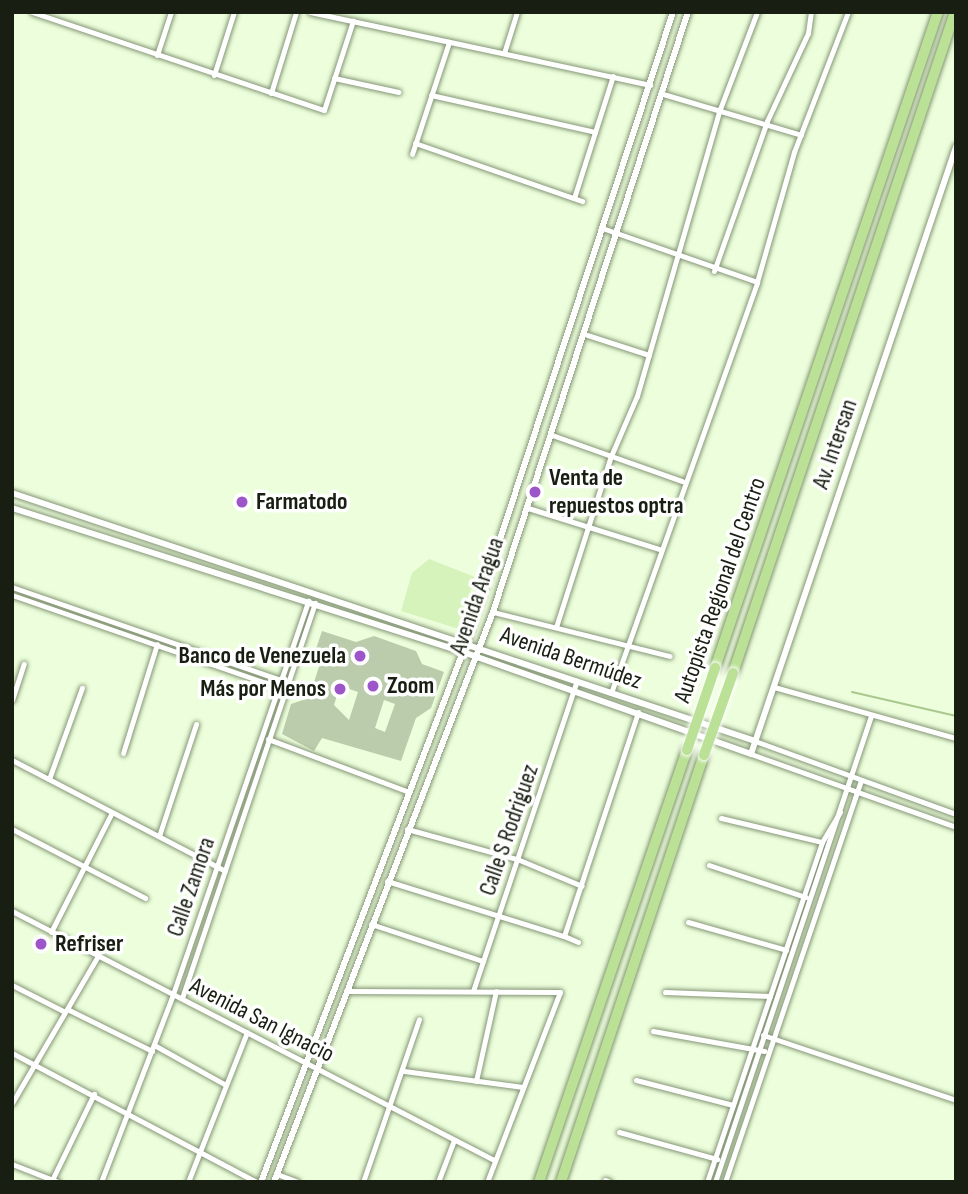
<!DOCTYPE html>
<html>
<head>
<meta charset="utf-8">
<style>
	body { margin:0 }
	#map { position:relative; width:968px; height:1194px; overflow:hidden; background:#ecfedb; font-family:"Sofia Sans Condensed",sans-serif }
	div>[style] { position:absolute }
	.green>* { inset:0; background:#d6f3bc }
	.stream>* { height:2px; margin:-1px; padding:0 1px; transform-origin:1px; border-radius:1px; background:#aac88d }
	.building>* { inset:0; background:#baccab }
	.roads { filter:drop-shadow(0 0 2px #859676) drop-shadow(0 0 2px #859676) }
	.minor>* { height:5px; margin:-2.5px; padding:0 2.5px; transform-origin:2.5px; border-radius:2.5px; background:#fff }
	.tertiary>* { height:6px; margin:-3px; padding:0 3px; transform-origin:3px; border-radius:3px; background:#fff }
	.motorway>* { height:10px; margin:-5px; padding:0 5px; transform-origin:5px; border-radius:5px; background:#bae195 }
	.bridges { filter:drop-shadow(0 0 2px #fff) drop-shadow(0 0 2px #fff) }
	.motorway-bridge>* { height:10px; margin:-5px; padding:0 5px; transform-origin:5px; border-radius:5px; background:#bae195 }
	.dots>* { width:19px; height:19px; translate:-50% -50%; box-sizing:border-box; border:4px solid #fff; border-radius:50% }
	span { translate:-50% -50%; white-space:nowrap; text-align:center; line-height:1.15; -webkit-text-stroke:7px #fff; paint-order:stroke }
	.street-label { font-size:24px; color:#181f12 }
	.poi-label { font-size:24px; color:#181f12; font-weight:700 }
	.left { translate:0 -50%; text-align:left }
	.right { translate:-100% -50%; text-align:right }
	.frame { position:absolute; inset:0; border:14px solid #181f12; pointer-events:none }
</style>
</head>
<body>
<div id="map">
	<div class="green">
		<div style="clip-path:polygon(429px 559px,475px 577px,459px 629px,401px 611px,412px 573px)"></div>
	</div>
	<div class="stream">
		<div style="left:852px;top:692px;width:107px;rotate:13deg"></div>
	</div>
	<div class="building">
		<div style="clip-path:polygon(evenodd,322px 631px,356px 642px,374px 636px,416px 651px,422px 664px,444px 672px,431px 708px,416px 718px,401px 761px,322px 738px,314px 751px,282px 734px,291px 704px,309px 698px,323px 654px,315px 652px,322px 631px,340px 686px,358px 692px,349px 720px,334px 705px,340px 686px,322px 631px,384px 700px,395px 704px,385px 732px,375px 728px,384px 700px)"></div>
	</div>
	<div class="roads">
		<div class="minor">
			<div style="left:32px;top:12px;width:308px;rotate:18.6deg"></div>
			<div style="left:324px;top:110px;width:94px;rotate:-72deg"></div>
			<div style="left:310px;top:12px;width:348px;rotate:12.1deg"></div>
			<div style="left:504px;top:53px;width:43px;rotate:-72.4deg"></div>
			<div style="left:157px;top:55px;width:45px;rotate:-72deg"></div>
			<div style="left:214px;top:75px;width:66px;rotate:-72.4deg"></div>
			<div style="left:334px;top:78px;width:66px;rotate:12.3deg"></div>
			<div style="left:271px;top:93px;width:85px;rotate:-72.8deg"></div>
			<div style="left:663px;top:94px;width:144px;rotate:16.5deg"></div>
			<div style="left:431px;top:95px;width:168px;rotate:12.7deg"></div>
			<div style="left:415px;top:143px;width:177px;rotate:19.2deg"></div>
			<div style="left:412px;top:154px;width:118px;rotate:-71.7deg"></div>
			<div style="left:574px;top:198px;width:128px;rotate:-72.3deg"></div>
			<div style="left:605px;top:229px;width:161px;rotate:19.2deg"></div>
			<div style="left:714px;top:271px;width:159px;rotate:-70.5deg"></div>
			<div style="left:767px;top:121px;width:97px;rotate:-65deg"></div>
			<div style="left:808px;top:33px;width:21px;rotate:-82deg"></div>
			<div style="left:587px;top:335px;width:65px;rotate:17.9deg"></div>
			<div style="left:552px;top:435px;width:138px;rotate:19.5deg"></div>
			<div style="left:528px;top:508px;width:137px;rotate:17.4deg"></div>
			<div style="left:12px;top:587px;width:290px;rotate:19.1deg"></div>
			<div style="left:12px;top:595px;width:288px;rotate:19.1deg"></div>
			<div style="left:493px;top:612px;width:182px;rotate:14deg"></div>
			<div style="left:556px;top:627px;width:180px;rotate:-72.2deg"></div>
			<div style="left:611px;top:456px;width:65px;rotate:-66.6deg"></div>
			<div style="left:637px;top:396px;width:299px;rotate:-73.9deg"></div>
			<div style="left:720px;top:109px;width:104px;rotate:-69.1deg"></div>
			<div style="left:774px;top:687px;width:189px;rotate:15.7deg"></div>
			<div style="left:611px;top:693px;width:436px;rotate:-70.4deg"></div>
			<div style="left:757px;top:282px;width:135px;rotate:-74.1deg"></div>
			<div style="left:794px;top:152px;width:150px;rotate:-68.9deg"></div>
			<div style="left:12px;top:700px;width:38px;rotate:-72deg"></div>
			<div style="left:268px;top:739px;width:151px;rotate:20.6deg"></div>
			<div style="left:755px;top:741px;width:214px;rotate:20deg"></div>
			<div style="left:123px;top:753px;width:114px;rotate:-72.7deg"></div>
			<div style="left:751px;top:754px;width:218px;rotate:19.6deg"></div>
			<div style="left:12px;top:760px;width:240px;rotate:27.5deg"></div>
			<div style="left:49px;top:779px;width:97px;rotate:-70.1deg"></div>
			<div style="left:721px;top:818px;width:104px;rotate:13.4deg"></div>
			<div style="left:12px;top:829px;width:150px;rotate:27.4deg"></div>
			<div style="left:407px;top:829px;width:114px;rotate:15.3deg"></div>
			<div style="left:517px;top:859px;width:70px;rotate:22.6deg"></div>
			<div style="left:159px;top:836px;width:118px;rotate:-71.7deg"></div>
			<div style="left:709px;top:865px;width:102px;rotate:18.3deg"></div>
			<div style="left:387px;top:881px;width:185px;rotate:17.3deg"></div>
			<div style="left:12px;top:911px;width:543px;rotate:27.32deg"></div>
			<div style="left:688px;top:922px;width:102px;rotate:15.9deg"></div>
			<div style="left:371px;top:924px;width:118px;rotate:18.3deg"></div>
			<div style="left:51px;top:932px;width:132px;rotate:-63deg"></div>
			<div style="left:578px;top:942px;width:15px;rotate:-157deg"></div>
			<div style="left:564px;top:936px;width:236px;rotate:-71.7deg"></div>
			<div style="left:12px;top:985px;width:59px;rotate:27deg"></div>
			<div style="left:346px;top:991px;width:214px;rotate:0.3deg"></div>
			<div style="left:560px;top:992px;width:204px;rotate:111deg"></div>
			<div style="left:473px;top:991px;width:327px;rotate:-71.5deg"></div>
			<div style="left:665px;top:992px;width:105px;rotate:2.2deg"></div>
			<div style="left:182px;top:998px;width:417px;rotate:-71.4deg"></div>
			<div style="left:67px;top:1009px;width:95px;rotate:26.3deg"></div>
			<div style="left:653px;top:1031px;width:113px;rotate:10.2deg"></div>
			<div style="left:763px;top:1035px;width:204px;rotate:18.6deg"></div>
			<div style="left:154px;top:1045px;width:82px;rotate:29.1deg"></div>
			<div style="left:12px;top:1053px;width:277px;rotate:27.8deg"></div>
			<div style="left:404px;top:1071px;width:120px;rotate:7.7deg"></div>
			<div style="left:636px;top:1080px;width:100px;rotate:14.5deg"></div>
			<div style="left:476px;top:1081px;width:92px;rotate:-77.5deg"></div>
			<div style="left:12px;top:1103px;width:170px;rotate:-59.7deg"></div>
			<div style="left:619px;top:1132px;width:102px;rotate:15.4deg"></div>
			<div style="left:12px;top:1164px;width:49px;rotate:21.4deg"></div>
			<div style="left:277px;top:1174px;width:22px;rotate:21deg"></div>
			<div style="left:52px;top:1180px;width:96px;rotate:-64deg"></div>
			<div style="left:605px;top:1180px;width:5px;rotate:22deg"></div>
			<div style="left:101px;top:1182px;width:201px;rotate:-69deg"></div>
			<div style="left:173px;top:994px;width:416px;rotate:-71deg"></div>
			<div style="left:188px;top:1182px;width:161px;rotate:-68.5deg"></div>
			<div style="left:363px;top:1182px;width:172px;rotate:-71deg"></div>
			<div style="left:438px;top:1182px;width:45px;rotate:-69.1deg"></div>
			<div style="left:707px;top:1182px;width:359px;rotate:-71.3deg"></div>
			<div style="left:822px;top:842px;width:35px;rotate:-59deg"></div>
			<div style="left:715px;top:1182px;width:491px;rotate:-71.5deg"></div>
			<div style="left:725px;top:1182px;width:423px;rotate:-71.3deg"></div>
		</div>
		<div class="tertiary">
			<div style="left:12px;top:493px;width:783px;rotate:18.46deg"></div>
			<div style="left:12px;top:508px;width:473px;rotate:17.7deg"></div>
			<div style="left:463px;top:652px;width:306px;rotate:19.5deg"></div>
			<div style="left:751px;top:754px;width:641px;rotate:-71.34deg"></div>
			<div style="left:261px;top:1182px;width:567px;rotate:-69.14deg"></div>
			<div style="left:463px;top:652px;width:674px;rotate:-71.83deg"></div>
			<div style="left:274px;top:1182px;width:611px;rotate:-68.98deg"></div>
			<div style="left:493px;top:612px;width:631px;rotate:-72deg"></div>
		</div>
		<div class="motorway">
			<div style="left:715px;top:668px;width:693px;rotate:-71.23deg"></div>
			<div style="left:733px;top:673px;width:697px;rotate:-71.44deg"></div>
			<div style="left:539px;top:1182px;width:457px;rotate:-71.1deg"></div>
			<div style="left:561px;top:1182px;width:450px;rotate:-71.5deg"></div>
		</div>
	</div>
	<div class="bridges">
		<div class="motorway-bridge">
			<div style="left:687px;top:750px;width:87px;rotate:-71.1deg"></div>
			<div style="left:704px;top:755px;width:87px;rotate:-70.5deg"></div>
		</div>
	</div>
	<div class="dots">
		<div style="left:535px;top:492px;background:#9d56ca"></div>
		<div style="left:242px;top:502px;background:#9d56ca"></div>
		<div style="left:360px;top:656px;background:#9d56ca"></div>
		<div style="left:373px;top:686px;background:#9d56ca"></div>
		<div style="left:340px;top:689px;background:#9d56ca"></div>
		<div style="left:41px;top:944px;background:#9d56ca"></div>
	</div>
	<div class="street-label">
		<span style="left:835px;top:444px;rotate:-71deg">Av. Intersan</span>
		<span style="left:720px;top:590px;rotate:-71deg">Autopista Regional del Centro</span>
		<span style="left:477px;top:596px;rotate:-71deg">Avenida Aragua</span>
		<span style="left:571px;top:658px;rotate:19deg">Avenida Bermúdez</span>
		<span style="left:509px;top:830px;rotate:-71deg">Calle S Rodriguez</span>
		<span style="left:191px;top:887px;rotate:-71deg">Calle Zamora</span>
		<span style="left:262px;top:1020px;rotate:27deg">Avenida San Ignacio</span>
	</div>
	<div class="poi-label">
		<span class="left" style="left:549px;top:492px">Venta de<br>repuestos optra</span>
		<span class="left" style="left:256px;top:502px">Farmatodo</span>
		<span class="right" style="left:346px;top:656px">Banco de Venezuela</span>
		<span class="left" style="left:387px;top:686px">Zoom</span>
		<span class="right" style="left:326px;top:689px">Más por Menos</span>
		<span class="left" style="left:55px;top:944px">Refriser</span>
	</div>
	<div class="frame"></div>
</div>
</body>
</html>
